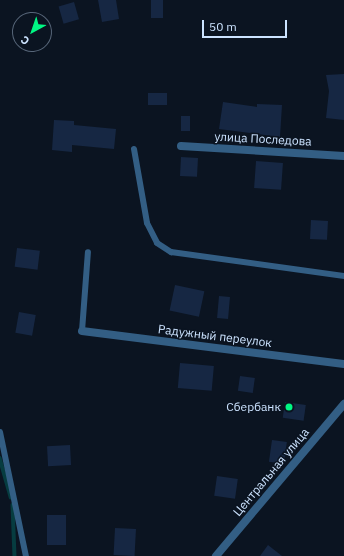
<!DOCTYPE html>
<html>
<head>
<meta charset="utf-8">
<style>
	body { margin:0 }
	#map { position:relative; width:344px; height:556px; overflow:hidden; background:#0b1421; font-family:"IBM Plex Sans",sans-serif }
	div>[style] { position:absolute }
	.stream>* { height:3.5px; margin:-1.75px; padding:0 1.75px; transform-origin:1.75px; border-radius:1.75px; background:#063c40 }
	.building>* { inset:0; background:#162743; transform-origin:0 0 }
	.lane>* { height:6px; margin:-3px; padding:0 3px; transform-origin:3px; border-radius:3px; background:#335e84 }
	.street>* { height:8px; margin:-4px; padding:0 4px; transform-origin:4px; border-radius:4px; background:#335e84 }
	.dots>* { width:11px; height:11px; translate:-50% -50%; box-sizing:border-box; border:2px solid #0b1421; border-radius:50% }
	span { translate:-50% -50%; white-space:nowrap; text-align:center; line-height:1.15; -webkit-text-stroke:3px #0b1421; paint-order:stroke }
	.street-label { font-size:12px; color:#cce3ff }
	.poi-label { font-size:12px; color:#cce3ff }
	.right { translate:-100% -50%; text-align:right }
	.north { position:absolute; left:12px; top:12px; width:40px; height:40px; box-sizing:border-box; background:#0b1421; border:1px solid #58677a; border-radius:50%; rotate:220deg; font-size:11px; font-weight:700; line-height:16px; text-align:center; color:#cce3ff }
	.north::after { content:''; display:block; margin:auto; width:14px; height:18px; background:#00f783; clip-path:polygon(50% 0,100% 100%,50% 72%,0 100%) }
	.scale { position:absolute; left:202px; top:20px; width:85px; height:18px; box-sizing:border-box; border:2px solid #cce3ff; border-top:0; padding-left:5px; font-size:12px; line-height:14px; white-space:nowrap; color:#cce3ff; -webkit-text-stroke:3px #0b1421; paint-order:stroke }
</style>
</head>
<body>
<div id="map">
	<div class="stream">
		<div style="left:0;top:458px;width:41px;rotate:74.2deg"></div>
		<div style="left:13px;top:505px;width:51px;rotate:87.8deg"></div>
	</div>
	<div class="building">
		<div style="clip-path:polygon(98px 0,116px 0,119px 19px,102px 22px)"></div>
		<div style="left:151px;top:0;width:12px;height:18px"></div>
		<div style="left:74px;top:2px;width:18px;height:16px;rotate:74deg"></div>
		<div style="clip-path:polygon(344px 74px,344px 120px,326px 118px,329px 91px,326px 75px)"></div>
		<div style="left:148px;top:93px;width:19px;height:12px"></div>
		<div style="clip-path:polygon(223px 102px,257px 107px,257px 104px,282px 105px,280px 137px,219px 129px)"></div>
		<div style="left:181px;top:116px;width:9px;height:15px"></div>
		<div style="clip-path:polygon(54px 120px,74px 121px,74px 125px,116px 129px,114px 149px,72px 145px,72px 152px,52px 150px)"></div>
		<div style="left:181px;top:157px;width:17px;height:19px;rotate:3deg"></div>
		<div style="left:256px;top:161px;width:27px;height:27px;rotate:4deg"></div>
		<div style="left:311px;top:220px;width:17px;height:19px;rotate:3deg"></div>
		<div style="left:17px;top:248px;width:23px;height:19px;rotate:7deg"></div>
		<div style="left:175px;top:285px;width:30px;height:26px;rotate:12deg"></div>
		<div style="left:219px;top:296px;width:11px;height:22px;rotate:5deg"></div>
		<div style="left:19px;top:312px;width:17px;height:21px;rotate:10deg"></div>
		<div style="left:180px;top:363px;width:34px;height:25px;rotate:5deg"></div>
		<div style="left:240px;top:376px;width:15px;height:15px;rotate:8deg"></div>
		<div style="left:285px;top:402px;width:21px;height:16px;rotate:8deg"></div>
		<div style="left:272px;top:440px;width:15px;height:22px;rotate:8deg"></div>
		<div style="left:70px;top:445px;width:20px;height:23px;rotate:87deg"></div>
		<div style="left:217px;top:476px;width:21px;height:20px;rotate:8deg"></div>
		<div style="left:47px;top:515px;width:19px;height:30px"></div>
		<div style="left:115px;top:528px;width:21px;height:27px;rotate:3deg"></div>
		<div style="clip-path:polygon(268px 545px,282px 556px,260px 556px)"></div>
	</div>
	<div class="lane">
		<div style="left:134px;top:149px;width:75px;rotate:80deg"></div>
		<div style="left:147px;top:223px;width:22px;rotate:63deg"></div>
		<div style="left:157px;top:243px;width:17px;rotate:33deg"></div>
		<div style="left:171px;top:252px;width:175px;rotate:7.9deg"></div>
		<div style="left:82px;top:331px;width:79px;rotate:-85.7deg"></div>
		<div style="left:0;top:432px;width:127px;rotate:78.2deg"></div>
	</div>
	<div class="street">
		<div style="left:181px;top:146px;width:163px;rotate:3.5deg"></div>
		<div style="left:82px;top:331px;width:264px;rotate:7.2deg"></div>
		<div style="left:216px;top:556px;width:199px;rotate:-49.9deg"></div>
	</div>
	<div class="dots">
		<div style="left:289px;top:407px;background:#00f783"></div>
	</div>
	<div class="street-label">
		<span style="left:263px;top:139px;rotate:3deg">улица Последова</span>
		<span style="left:215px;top:336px;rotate:7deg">Радужный переулок</span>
		<span style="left:271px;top:472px;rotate:-50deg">Центральная улица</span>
	</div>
	<div class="poi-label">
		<span class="right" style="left:281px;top:407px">Сбербанк</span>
	</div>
	<div class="north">С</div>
	<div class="scale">50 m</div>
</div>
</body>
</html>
